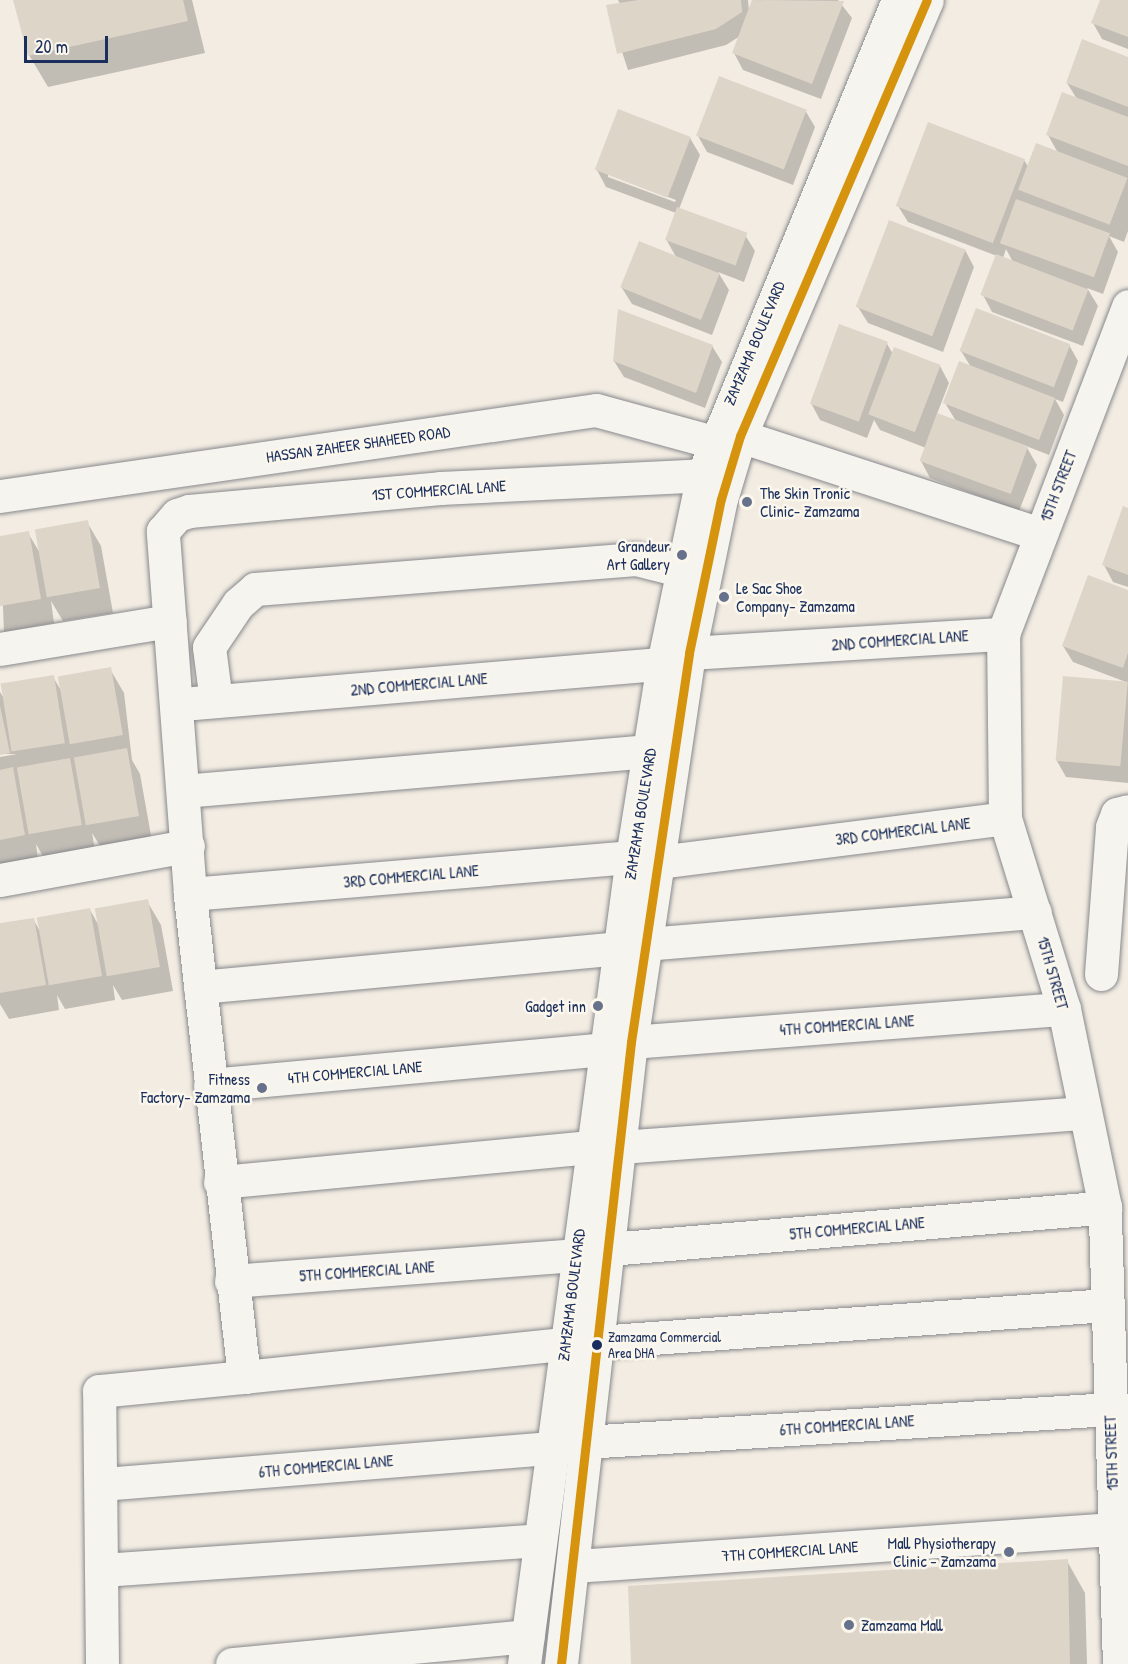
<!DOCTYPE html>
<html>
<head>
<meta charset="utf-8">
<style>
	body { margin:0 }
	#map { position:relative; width:1128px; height:1664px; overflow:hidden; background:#f2ece2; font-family:"Patrick Hand",sans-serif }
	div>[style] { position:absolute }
	.shadow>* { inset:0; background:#0003 }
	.building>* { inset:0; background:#ded5c9; transform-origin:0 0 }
	.roads { filter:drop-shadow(0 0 2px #88898d) drop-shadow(0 0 2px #88898d) }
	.minor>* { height:33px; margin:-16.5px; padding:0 16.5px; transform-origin:16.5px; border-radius:16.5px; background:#f5f4ef }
	.tertiary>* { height:33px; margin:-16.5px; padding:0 16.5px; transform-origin:16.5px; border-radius:16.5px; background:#f5f4ef }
	.secondary>* { height:33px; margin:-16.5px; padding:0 16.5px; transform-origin:16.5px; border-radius:16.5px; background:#f5f4ef }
	.bus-1>* { height:9px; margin:-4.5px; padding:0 4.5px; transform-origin:4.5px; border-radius:4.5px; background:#d6940e }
	.dots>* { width:16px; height:16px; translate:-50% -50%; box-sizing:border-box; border:3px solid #fbf7ec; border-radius:50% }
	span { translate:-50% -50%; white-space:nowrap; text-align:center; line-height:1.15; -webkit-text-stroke:5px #fbf7ec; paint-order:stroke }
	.bus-label { font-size:14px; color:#1b2f5e }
	.left { translate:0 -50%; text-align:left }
	.street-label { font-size:16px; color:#1b2f5e }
	.poi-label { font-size:16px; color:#1b2f5e }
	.right { translate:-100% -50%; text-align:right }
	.scale { position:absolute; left:24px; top:36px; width:84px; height:27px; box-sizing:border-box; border:3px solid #1b2f5e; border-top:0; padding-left:8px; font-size:18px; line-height:21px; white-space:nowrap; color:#1b2f5e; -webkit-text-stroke:4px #fbf7ec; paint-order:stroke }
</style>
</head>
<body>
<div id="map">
	<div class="shadow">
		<div style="clip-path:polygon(15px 0,192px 0,205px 53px,48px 87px,29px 55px)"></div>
		<div style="clip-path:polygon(618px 0,748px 0,749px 11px,754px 0,838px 0,852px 18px,821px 99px,743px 70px,734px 53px,740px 36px,726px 45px,628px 70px,607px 6px,620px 4px)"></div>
		<div style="clip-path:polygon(1101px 0,1128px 0,1128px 49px,1102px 39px,1093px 23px)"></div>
		<div style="clip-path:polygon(evenodd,1128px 58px,1128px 231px,1124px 242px,1109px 236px,1118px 252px,1103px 294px,1087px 288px,1098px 306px,1083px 346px,992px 312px,983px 295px,997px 256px,908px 222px,898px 206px,1024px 160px,1029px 168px,1058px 153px,1048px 135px,1077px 99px,1067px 83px,1128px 58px,1006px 249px,1013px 262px,1003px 258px,1006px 249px)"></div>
		<div style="clip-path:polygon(805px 110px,815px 127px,793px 185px,707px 152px,698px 136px)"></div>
		<div style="clip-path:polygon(evenodd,690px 138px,700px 155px,679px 209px,745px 235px,755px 251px,744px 282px,718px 272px,729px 290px,712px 335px,632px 304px,622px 288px,676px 257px,666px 239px,676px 213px,606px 187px,597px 170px,690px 138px,608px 174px,676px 200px,675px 202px,608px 177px,608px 174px)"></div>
		<div style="clip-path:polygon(965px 250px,974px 267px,943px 352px,868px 323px,858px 307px)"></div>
		<div style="clip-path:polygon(887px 344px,893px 354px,940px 366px,949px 383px,937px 414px,956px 421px,945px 403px,971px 367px,961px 351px,1069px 345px,1078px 361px,1063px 402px,1055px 399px,1064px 415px,1049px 455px,1026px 446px,1037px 465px,1019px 511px,930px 478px,921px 461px,926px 448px,880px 430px,874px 420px,867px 438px,820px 420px,811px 403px)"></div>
		<div style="clip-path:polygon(712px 346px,722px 362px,705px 408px,624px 377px,614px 361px)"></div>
		<div style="clip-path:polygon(1128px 509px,1128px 587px,1113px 582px,1104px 565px)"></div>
		<div style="clip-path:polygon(87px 522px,101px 546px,113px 613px,63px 621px,51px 601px,54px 623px,4px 632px,0 537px,28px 533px,40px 553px)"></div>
		<div style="clip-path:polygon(1128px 591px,1128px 783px,1066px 777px,1057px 761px,1126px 682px,1073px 662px,1063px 646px)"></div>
		<div style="clip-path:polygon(110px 669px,124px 693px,132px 760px,140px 774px,152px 841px,102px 849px,92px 833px,95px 850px,44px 858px,36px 844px,38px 860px,0 866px,0 757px,17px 754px,0 754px,0 692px,5px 700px,53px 677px,62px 692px)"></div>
		<div style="clip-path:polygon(147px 901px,161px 925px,173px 991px,122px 1000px,113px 985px,115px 1000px,65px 1009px,57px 995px,59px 1010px,9px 1019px,0 1004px,0 925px,33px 919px,41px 933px,90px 910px,99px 926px)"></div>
		<div style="clip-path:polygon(1067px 1561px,1085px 1593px,1087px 1664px,633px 1664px)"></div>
	</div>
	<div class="building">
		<div style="clip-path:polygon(13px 0,183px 0,188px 21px,28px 56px)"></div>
		<div style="clip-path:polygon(638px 0,741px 0,742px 12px,716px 29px,617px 54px,606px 5px)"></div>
		<div style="clip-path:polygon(752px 0,844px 1px,812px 84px,732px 53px)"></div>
		<div style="clip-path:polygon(1100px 0,1128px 0,1128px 37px,1091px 23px)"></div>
		<div style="clip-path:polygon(1082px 39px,1128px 57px,1128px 107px,1066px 83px)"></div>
		<div style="left:719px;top:76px;width:94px;height:64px;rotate:21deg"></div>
		<div style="clip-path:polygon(1062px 92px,1128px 117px,1128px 166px,1046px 135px)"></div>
		<div style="left:618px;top:109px;width:78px;height:65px;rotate:21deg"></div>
		<div style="left:928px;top:122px;width:104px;height:90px;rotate:21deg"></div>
		<div style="left:1036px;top:143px;width:98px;height:50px;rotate:21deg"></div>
		<div style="left:1016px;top:199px;width:100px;height:47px;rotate:20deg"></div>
		<div style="left:677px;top:207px;width:75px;height:35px;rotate:20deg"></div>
		<div style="left:889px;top:220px;width:82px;height:93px;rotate:21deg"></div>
		<div style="left:639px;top:241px;width:87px;height:50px;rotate:22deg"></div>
		<div style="left:996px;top:254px;width:99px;height:44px;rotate:21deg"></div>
		<div style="left:976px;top:308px;width:101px;height:46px;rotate:21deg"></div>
		<div style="clip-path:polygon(618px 309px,713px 345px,696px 393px,613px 361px)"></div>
		<div style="left:839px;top:324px;width:52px;height:85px;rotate:20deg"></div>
		<div style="left:894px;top:347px;width:50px;height:72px;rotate:21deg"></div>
		<div style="left:959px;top:361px;width:103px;height:45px;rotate:21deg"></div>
		<div style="left:937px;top:413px;width:97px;height:51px;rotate:20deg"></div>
		<div style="clip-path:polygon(1123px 506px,1128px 508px,1128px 575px,1102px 565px)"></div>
		<div style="left:88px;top:520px;width:69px;height:54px;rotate:80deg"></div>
		<div style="clip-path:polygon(29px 531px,41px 599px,0 606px,0 536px)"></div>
		<div style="clip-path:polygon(1088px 575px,1128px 590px,1128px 653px,1123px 668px,1062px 646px)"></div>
		<div style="left:111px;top:667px;width:69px;height:54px;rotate:80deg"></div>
		<div style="left:54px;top:675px;width:69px;height:54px;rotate:81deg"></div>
		<div style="left:1063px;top:676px;width:65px;height:85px;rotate:5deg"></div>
		<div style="clip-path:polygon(0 706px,10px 753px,0 755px)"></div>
		<div style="left:127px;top:748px;width:69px;height:54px;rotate:80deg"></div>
		<div style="left:70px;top:758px;width:68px;height:54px;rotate:80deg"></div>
		<div style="clip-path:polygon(13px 767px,25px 835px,0 840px,0 770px)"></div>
		<div style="left:148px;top:899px;width:69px;height:54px;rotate:80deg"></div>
		<div style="left:90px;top:908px;width:69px;height:54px;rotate:80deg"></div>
		<div style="clip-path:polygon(34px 918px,46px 985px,0 993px,0 923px)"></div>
		<div style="clip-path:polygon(1068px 1559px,1070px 1664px,631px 1664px,628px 1586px)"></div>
	</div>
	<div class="roads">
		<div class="minor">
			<div style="left:740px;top:436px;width:316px;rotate:18.1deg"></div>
			<div style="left:0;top:649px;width:172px;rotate:-9.4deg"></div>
			<div style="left:689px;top:653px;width:315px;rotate:-3.5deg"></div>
			<div style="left:216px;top:701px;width:54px;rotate:-97.4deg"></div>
			<div style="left:209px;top:647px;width:52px;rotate:-56deg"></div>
			<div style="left:238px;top:604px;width:23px;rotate:-41deg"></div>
			<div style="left:255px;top:589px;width:382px;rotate:-4.5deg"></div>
			<div style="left:636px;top:559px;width:49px;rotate:14.3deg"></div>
			<div style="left:194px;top:703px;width:471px;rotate:-4.8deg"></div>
			<div style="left:183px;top:791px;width:468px;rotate:-4.9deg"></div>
			<div style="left:658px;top:862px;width:350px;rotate:-7.2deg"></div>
			<div style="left:0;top:880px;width:191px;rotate:-10.3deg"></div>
			<div style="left:190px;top:894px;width:444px;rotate:-4.8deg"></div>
			<div style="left:645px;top:944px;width:391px;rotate:-4.7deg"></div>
			<div style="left:1101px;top:974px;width:147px;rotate:-85.7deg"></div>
			<div style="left:1112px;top:827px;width:14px;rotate:-69deg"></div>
			<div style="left:1117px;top:814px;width:11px;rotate:-15deg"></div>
			<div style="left:200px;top:987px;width:422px;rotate:-5.3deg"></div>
			<div style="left:631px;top:1042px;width:434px;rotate:-4.4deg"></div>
			<div style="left:210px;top:1085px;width:399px;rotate:-5.2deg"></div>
			<div style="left:620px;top:1147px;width:466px;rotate:-4.2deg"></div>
			<div style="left:220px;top:1182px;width:374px;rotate:-5.4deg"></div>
			<div style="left:609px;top:1249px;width:498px;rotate:-4.8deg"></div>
			<div style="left:231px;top:1281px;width:345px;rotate:-4.3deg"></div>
			<div style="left:597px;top:1342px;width:511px;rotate:-4.15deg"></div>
			<div style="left:244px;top:1377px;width:322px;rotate:-5.9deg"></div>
			<div style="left:584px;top:1442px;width:527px;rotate:-3.59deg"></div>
			<div style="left:102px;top:1484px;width:450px;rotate:-4.6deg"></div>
			<div style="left:574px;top:1566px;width:541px;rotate:-3.92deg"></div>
			<div style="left:102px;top:1570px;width:439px;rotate:-3.9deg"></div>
			<div style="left:102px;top:1664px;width:273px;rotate:-90.6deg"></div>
			<div style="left:99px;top:1391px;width:146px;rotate:-5.5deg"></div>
			<div style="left:244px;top:1377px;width:486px;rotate:-96.4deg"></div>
			<div style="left:190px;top:894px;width:364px;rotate:-94.3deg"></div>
			<div style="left:163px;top:531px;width:21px;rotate:-49deg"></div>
			<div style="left:177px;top:515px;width:13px;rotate:-18deg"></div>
			<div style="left:189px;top:511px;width:252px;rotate:-5.2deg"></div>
			<div style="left:440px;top:488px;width:263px;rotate:-2.8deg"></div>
			<div style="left:232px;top:1664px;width:297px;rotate:-5.4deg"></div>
			<div style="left:1119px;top:1664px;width:457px;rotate:-91.8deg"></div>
			<div style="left:1105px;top:1207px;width:202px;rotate:-101.7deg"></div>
			<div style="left:1064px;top:1009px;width:200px;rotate:-107.2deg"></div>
			<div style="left:1005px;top:818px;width:184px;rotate:-90.6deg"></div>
			<div style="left:1003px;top:634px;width:351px;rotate:-69.1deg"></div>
		</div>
		<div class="tertiary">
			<div style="left:0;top:496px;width:602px;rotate:-8.21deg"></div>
			<div style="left:596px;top:410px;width:121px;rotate:15.3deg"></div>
		</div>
		<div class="secondary">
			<div style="left:524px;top:1664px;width:814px;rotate:-82.38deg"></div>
			<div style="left:632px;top:857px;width:195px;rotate:-80.9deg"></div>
			<div style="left:663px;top:664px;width:193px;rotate:-78.1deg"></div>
			<div style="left:703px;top:475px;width:513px;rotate:-67.68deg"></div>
			<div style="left:561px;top:1664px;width:626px;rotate:-83.58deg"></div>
			<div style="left:631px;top:1042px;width:393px;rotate:-81.5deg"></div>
			<div style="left:689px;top:653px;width:157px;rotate:-78.3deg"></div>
			<div style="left:721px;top:499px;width:66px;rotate:-73.2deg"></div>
			<div style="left:740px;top:436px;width:474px;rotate:-66.8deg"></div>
		</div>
	</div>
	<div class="bus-1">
		<div style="left:561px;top:1664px;width:626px;rotate:-83.58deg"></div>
		<div style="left:631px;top:1042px;width:393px;rotate:-81.5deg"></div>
		<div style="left:689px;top:653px;width:157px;rotate:-78.3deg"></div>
		<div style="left:721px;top:499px;width:66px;rotate:-73.2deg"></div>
		<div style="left:740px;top:436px;width:474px;rotate:-66.8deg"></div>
	</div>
	<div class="dots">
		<div style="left:747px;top:502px;background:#66718c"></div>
		<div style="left:682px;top:555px;background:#66718c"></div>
		<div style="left:724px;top:597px;background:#66718c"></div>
		<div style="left:598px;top:1006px;background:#66718c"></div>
		<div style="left:262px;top:1088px;background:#66718c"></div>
		<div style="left:597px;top:1345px;background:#1b2f5e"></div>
		<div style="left:1009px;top:1552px;background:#66718c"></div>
		<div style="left:849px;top:1625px;background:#66718c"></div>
	</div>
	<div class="bus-label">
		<span class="left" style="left:608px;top:1345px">Zamzama Commercial<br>Area DHA</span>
	</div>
	<div class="street-label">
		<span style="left:754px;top:343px;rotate:-67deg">ZAMZAMA BOULEVARD</span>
		<span style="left:358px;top:444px;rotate:-8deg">HASSAN ZAHEER SHAHEED ROAD</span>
		<span style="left:1058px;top:486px;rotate:-69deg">15TH STREET</span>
		<span style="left:439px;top:490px;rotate:-4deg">1ST COMMERCIAL LANE</span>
		<span style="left:900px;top:640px;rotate:-4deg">2ND COMMERCIAL LANE</span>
		<span style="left:419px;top:684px;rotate:-5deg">2ND COMMERCIAL LANE</span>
		<span style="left:640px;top:814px;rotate:-81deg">ZAMZAMA BOULEVARD</span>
		<span style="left:903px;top:831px;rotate:-7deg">3RD COMMERCIAL LANE</span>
		<span style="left:411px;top:876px;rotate:-5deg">3RD COMMERCIAL LANE</span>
		<span style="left:1053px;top:973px;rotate:74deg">15TH STREET</span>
		<span style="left:847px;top:1025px;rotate:-4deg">4TH COMMERCIAL LANE</span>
		<span style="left:355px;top:1072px;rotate:-5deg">4TH COMMERCIAL LANE</span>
		<span style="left:857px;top:1228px;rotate:-5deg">5TH COMMERCIAL LANE</span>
		<span style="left:367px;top:1271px;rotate:-4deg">5TH COMMERCIAL LANE</span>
		<span style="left:571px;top:1295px;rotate:-83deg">ZAMZAMA BOULEVARD</span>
		<span style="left:847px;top:1425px;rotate:-4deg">6TH COMMERCIAL LANE</span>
		<span style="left:1111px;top:1453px;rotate:-92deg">15TH STREET</span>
		<span style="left:326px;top:1466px;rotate:-5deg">6TH COMMERCIAL LANE</span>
		<span style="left:790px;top:1551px;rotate:-4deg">7TH COMMERCIAL LANE</span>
	</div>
	<div class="poi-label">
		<span class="left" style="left:760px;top:502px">The Skin Tronic<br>Clinic- Zamzama</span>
		<span class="right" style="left:670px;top:555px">Grandeur<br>Art Gallery</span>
		<span class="left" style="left:736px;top:597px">Le Sac Shoe<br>Company- Zamzama</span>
		<span class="right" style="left:586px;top:1006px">Gadget inn</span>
		<span class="right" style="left:250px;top:1088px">Fitness<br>Factory- Zamzama</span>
		<span class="right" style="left:996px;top:1552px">Mall Physiotherapy<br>Clinic - Zamzama</span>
		<span class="left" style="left:861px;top:1625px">Zamzama Mall</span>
	</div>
	<div class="scale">20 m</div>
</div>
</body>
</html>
